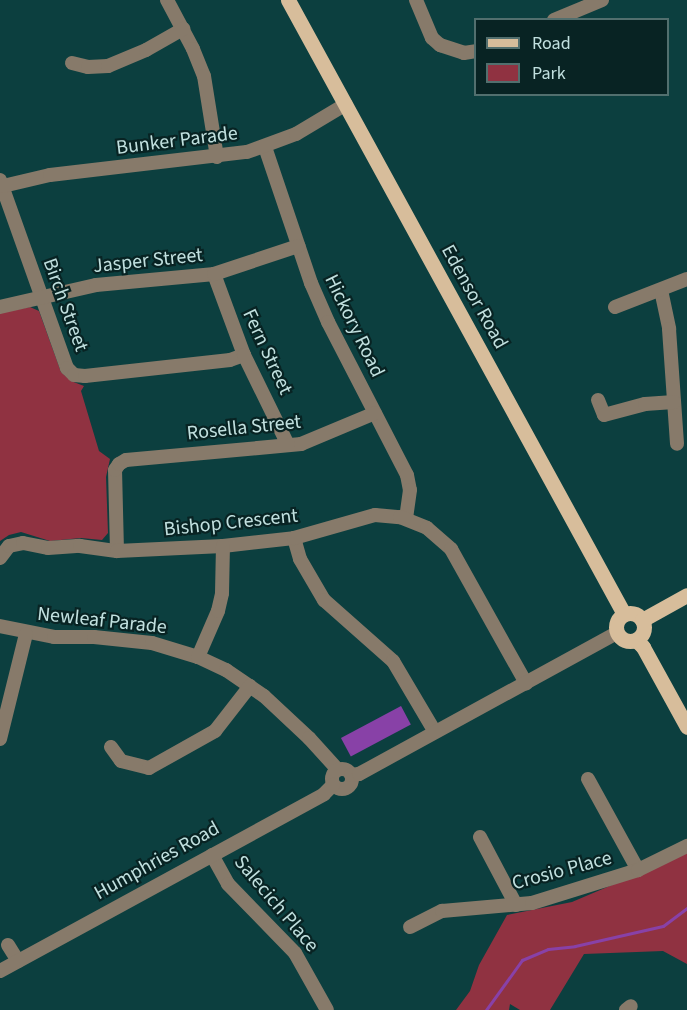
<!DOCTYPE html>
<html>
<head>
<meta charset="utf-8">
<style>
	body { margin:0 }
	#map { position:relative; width:687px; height:1010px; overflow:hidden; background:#0c3f3f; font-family:"Source Sans 3",sans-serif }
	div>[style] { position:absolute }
	.green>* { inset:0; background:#903241 }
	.water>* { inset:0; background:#8841a7; transform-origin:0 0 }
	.stream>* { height:3px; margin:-1.5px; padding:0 1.5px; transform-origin:1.5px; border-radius:1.5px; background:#8841a7 }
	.minor>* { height:14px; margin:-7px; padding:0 7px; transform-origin:7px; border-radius:7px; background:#877a6a }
	.minor>.ring { margin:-7px; padding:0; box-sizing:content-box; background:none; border:14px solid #877a6a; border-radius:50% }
	.major>* { height:15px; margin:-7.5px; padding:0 7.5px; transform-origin:7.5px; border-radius:7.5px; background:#d7bd9b }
	.major>.ring { margin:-7.5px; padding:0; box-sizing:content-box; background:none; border:15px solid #d7bd9b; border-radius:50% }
	span { translate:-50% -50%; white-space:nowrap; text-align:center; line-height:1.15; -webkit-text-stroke:4.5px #082323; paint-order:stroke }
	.street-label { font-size:20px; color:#c1e0df }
	.legend { position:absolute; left:474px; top:18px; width:195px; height:78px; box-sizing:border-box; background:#082323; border:2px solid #526f6e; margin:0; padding:8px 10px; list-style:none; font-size:18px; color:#c1e0df }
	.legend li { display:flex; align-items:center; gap:12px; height:30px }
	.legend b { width:30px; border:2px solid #526f6e }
</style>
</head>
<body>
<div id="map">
	<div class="green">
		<div style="clip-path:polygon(30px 307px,39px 311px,61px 372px,71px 381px,84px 386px,81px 391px,99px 451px,110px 459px,106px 477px,108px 533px,102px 540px,81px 538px,50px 541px,21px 532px,9px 535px,0 541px,0 313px)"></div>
		<div style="clip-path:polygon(687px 853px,687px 964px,663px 951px,584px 954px,550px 1010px,520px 1010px,510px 1004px,509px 1010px,456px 1010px,470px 991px,479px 965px,507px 915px,572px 902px)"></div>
	</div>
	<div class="water">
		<div style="left:401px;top:706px;width:21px;height:68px;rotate:62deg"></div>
	</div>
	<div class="stream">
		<div style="left:486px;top:1010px;width:62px;rotate:-54.2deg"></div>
		<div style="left:522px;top:960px;width:28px;rotate:-23deg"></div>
		<div style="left:548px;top:949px;width:27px;rotate:-6deg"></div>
		<div style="left:575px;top:946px;width:90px;rotate:-12.8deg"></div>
		<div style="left:663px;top:926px;width:30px;rotate:-37deg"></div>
	</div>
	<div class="minor">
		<div style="left:167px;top:0;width:55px;rotate:62deg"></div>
		<div style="left:193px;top:49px;width:29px;rotate:68deg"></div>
		<div style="left:204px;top:76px;width:82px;rotate:80.9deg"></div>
		<div style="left:416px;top:0;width:41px;rotate:67.2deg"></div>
		<div style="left:432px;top:38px;width:11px;rotate:41deg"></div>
		<div style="left:440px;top:45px;width:25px;rotate:18deg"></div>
		<div style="left:464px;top:53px;width:12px;rotate:-9deg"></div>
		<div style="left:554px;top:20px;width:52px;rotate:-22.6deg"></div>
		<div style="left:72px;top:63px;width:16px;rotate:14deg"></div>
		<div style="left:88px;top:67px;width:20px;rotate:-3deg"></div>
		<div style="left:108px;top:66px;width:41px;rotate:-22.8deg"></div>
		<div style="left:146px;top:50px;width:43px;rotate:-29.6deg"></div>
		<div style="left:265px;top:147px;width:144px;rotate:71.3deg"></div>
		<div style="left:311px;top:283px;width:43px;rotate:66.4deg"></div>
		<div style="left:328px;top:322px;width:172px;rotate:62.7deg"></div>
		<div style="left:407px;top:475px;width:15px;rotate:79deg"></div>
		<div style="left:410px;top:490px;width:29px;rotate:98deg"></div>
		<div style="left:0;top:180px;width:200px;rotate:70.4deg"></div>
		<div style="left:67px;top:368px;width:10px;rotate:45deg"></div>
		<div style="left:74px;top:375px;width:11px;rotate:5deg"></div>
		<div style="left:85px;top:376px;width:146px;rotate:-6.3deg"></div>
		<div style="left:230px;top:360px;width:15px;rotate:-20deg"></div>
		<div style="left:3px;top:186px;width:48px;rotate:-13.2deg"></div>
		<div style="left:50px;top:175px;width:198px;rotate:-6.7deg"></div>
		<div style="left:247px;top:152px;width:52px;rotate:-20.2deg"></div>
		<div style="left:296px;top:134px;width:58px;rotate:-31deg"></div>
		<div style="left:214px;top:274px;width:86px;rotate:69.7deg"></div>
		<div style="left:244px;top:355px;width:100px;rotate:63.9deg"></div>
		<div style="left:661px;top:290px;width:40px;rotate:78deg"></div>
		<div style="left:669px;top:329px;width:115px;rotate:86deg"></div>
		<div style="left:0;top:307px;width:98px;rotate:-12.9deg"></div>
		<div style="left:96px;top:285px;width:119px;rotate:-5.3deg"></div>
		<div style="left:214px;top:274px;width:89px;rotate:-18.4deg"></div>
		<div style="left:615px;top:307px;width:77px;rotate:-21.3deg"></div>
		<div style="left:598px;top:400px;width:16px;rotate:68deg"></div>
		<div style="left:604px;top:415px;width:42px;rotate:-15deg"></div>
		<div style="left:645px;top:404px;width:29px;rotate:-4deg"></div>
		<div style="left:294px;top:538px;width:22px;rotate:74deg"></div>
		<div style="left:300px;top:559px;width:48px;rotate:59.7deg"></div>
		<div style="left:324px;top:600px;width:92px;rotate:41.5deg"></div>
		<div style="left:393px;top:661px;width:82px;rotate:59.4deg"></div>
		<div style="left:117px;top:551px;width:81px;rotate:-91.4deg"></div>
		<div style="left:115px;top:470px;width:7px;rotate:-56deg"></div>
		<div style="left:119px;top:464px;width:8px;rotate:-30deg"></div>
		<div style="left:126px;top:460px;width:176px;rotate:-5.2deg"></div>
		<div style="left:301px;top:444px;width:80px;rotate:-22.7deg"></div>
		<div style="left:0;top:558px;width:15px;rotate:-53deg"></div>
		<div style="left:9px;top:546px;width:14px;rotate:-12deg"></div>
		<div style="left:23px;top:543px;width:25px;rotate:11deg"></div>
		<div style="left:48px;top:548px;width:32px;rotate:-4deg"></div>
		<div style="left:80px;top:546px;width:37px;rotate:8deg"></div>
		<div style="left:117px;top:551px;width:106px;rotate:-2.7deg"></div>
		<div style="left:223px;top:546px;width:71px;rotate:-6.4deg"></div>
		<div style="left:294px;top:538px;width:84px;rotate:-15.9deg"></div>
		<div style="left:375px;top:515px;width:25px;rotate:5deg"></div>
		<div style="left:400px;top:517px;width:29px;rotate:22deg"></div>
		<div style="left:427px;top:528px;width:32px;rotate:41deg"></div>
		<div style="left:451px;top:549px;width:154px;rotate:60.8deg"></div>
		<div style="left:0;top:626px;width:55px;rotate:11.5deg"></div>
		<div style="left:54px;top:637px;width:40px"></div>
		<div style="left:94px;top:637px;width:58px;rotate:5.9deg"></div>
		<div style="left:152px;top:643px;width:48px;rotate:16.9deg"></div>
		<div style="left:198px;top:657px;width:31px;rotate:25deg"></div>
		<div style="left:226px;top:670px;width:46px;rotate:34.4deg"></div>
		<div style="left:264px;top:696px;width:62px;rotate:43deg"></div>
		<div style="left:309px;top:738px;width:43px;rotate:47.8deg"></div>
		<div style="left:198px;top:657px;width:50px;rotate:-66.5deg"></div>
		<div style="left:218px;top:611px;width:18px;rotate:-77deg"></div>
		<div style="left:222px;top:593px;width:47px;rotate:-88.8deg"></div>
		<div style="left:0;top:739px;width:108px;rotate:-76.1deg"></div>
		<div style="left:111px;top:747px;width:17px;rotate:54deg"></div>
		<div style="left:121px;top:761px;width:29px;rotate:14deg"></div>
		<div style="left:149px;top:768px;width:76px;rotate:-29.3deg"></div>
		<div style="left:215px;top:731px;width:57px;rotate:-52.1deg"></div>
		<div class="ring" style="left:332px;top:769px;width:6px;height:6px"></div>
		<div style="left:351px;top:775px;width:8px;rotate:-7deg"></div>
		<div style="left:359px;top:774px;width:294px;rotate:-28.7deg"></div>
		<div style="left:588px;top:779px;width:104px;rotate:61.2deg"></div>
		<div style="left:480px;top:837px;width:77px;rotate:62.1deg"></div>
		<div style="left:212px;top:855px;width:33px;rotate:61deg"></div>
		<div style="left:228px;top:884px;width:96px;rotate:45.8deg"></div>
		<div style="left:295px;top:953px;width:65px;rotate:60.7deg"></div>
		<div style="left:410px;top:927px;width:36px;rotate:-27deg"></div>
		<div style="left:442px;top:911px;width:90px;rotate:-5.1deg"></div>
		<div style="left:532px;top:903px;width:111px;rotate:-17.3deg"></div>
		<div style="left:638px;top:870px;width:55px;rotate:-26.1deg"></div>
		<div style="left:8px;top:945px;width:19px;rotate:58deg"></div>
		<div style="left:0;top:971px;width:369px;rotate:-28.6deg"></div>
		<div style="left:324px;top:794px;width:13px;rotate:-45deg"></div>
		<div style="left:626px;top:1010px;width:6px;rotate:-39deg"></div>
	</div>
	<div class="major">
		<div style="left:288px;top:0;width:700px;rotate:61.31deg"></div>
		<div class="ring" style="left:616px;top:613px;width:13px;height:13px"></div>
		<div style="left:642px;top:620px;width:51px;rotate:-29.1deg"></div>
		<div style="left:636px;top:640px;width:10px;rotate:45deg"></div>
		<div style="left:643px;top:647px;width:91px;rotate:61.2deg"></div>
	</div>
	<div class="street-label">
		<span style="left:177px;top:141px;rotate:-7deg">Bunker Parade</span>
		<span style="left:148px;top:261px;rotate:-6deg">Jasper Street</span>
		<span style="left:474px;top:297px;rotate:61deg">Edensor Road</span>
		<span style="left:65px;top:305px;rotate:70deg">Birch Street</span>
		<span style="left:354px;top:326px;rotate:64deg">Hickory Road</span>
		<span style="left:267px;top:352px;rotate:65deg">Fern Street</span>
		<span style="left:244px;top:428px;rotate:-6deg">Rosella Street</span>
		<span style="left:231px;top:523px;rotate:-6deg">Bishop Crescent</span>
		<span style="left:102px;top:621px;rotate:6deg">Newleaf Parade</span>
		<span style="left:157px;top:861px;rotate:-29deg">Humphries Road</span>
		<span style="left:562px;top:871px;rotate:-15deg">Crosio Place</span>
		<span style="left:276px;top:904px;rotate:50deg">Salecich Place</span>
	</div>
	<ul class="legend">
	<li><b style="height:8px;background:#d7bd9b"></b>Road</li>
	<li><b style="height:16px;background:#903241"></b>Park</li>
	</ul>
</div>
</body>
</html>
